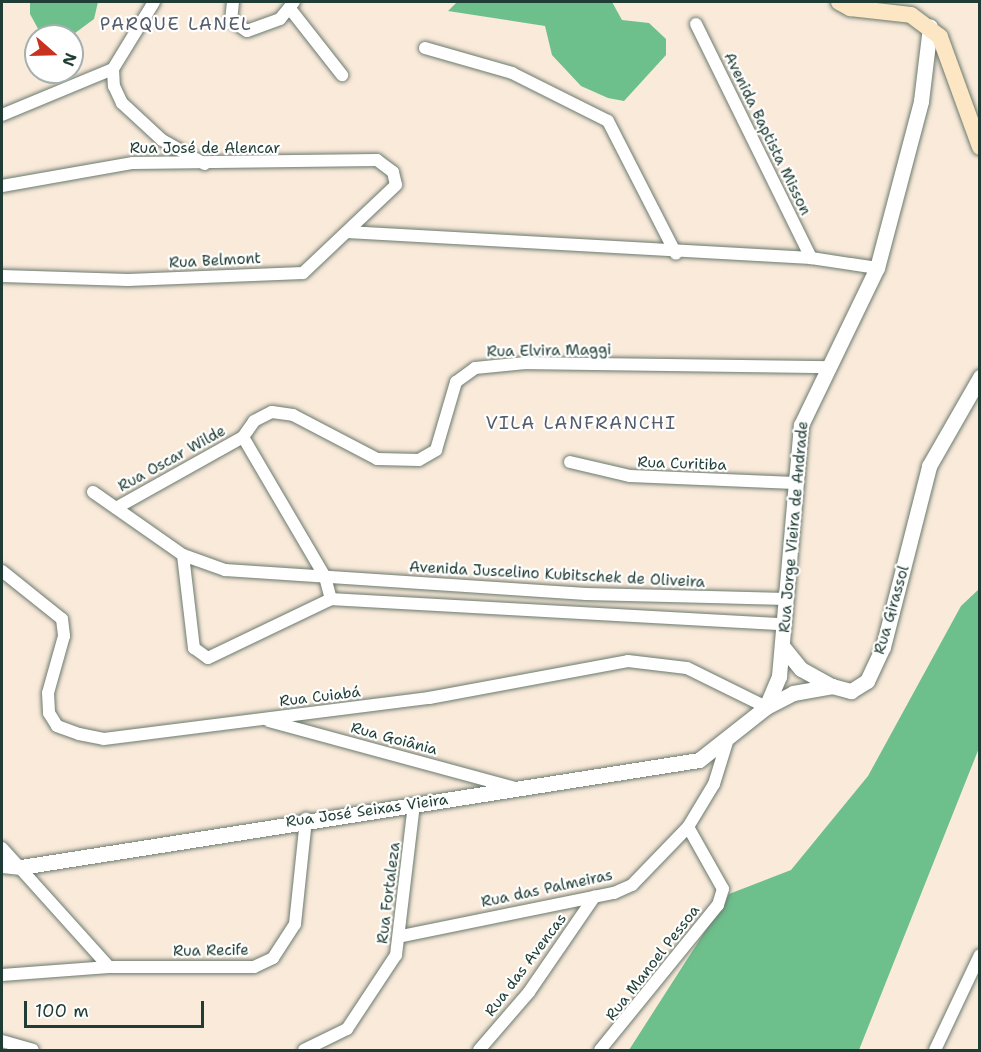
<!DOCTYPE html>
<html>
<head>
<meta charset="utf-8">
<style>
	body { margin:0 }
	#map { position:relative; width:981px; height:1052px; overflow:hidden; background:#f9eada; font-family:"Shantell Sans",sans-serif }
	div>[style] { position:absolute }
	.forest>* { inset:0; background:#6dbf8b }
	.roads { filter:drop-shadow(0 0 2px #6b7a6e) drop-shadow(0 0 2px #6b7a6e) }
	.minor>* { height:12px; margin:-6px; padding:0 6px; transform-origin:6px; border-radius:6px; background:#fff }
	.tertiary>* { height:15px; margin:-7.5px; padding:0 7.5px; transform-origin:7.5px; border-radius:7.5px; background:#fff }
	.secondary>* { height:16px; margin:-8px; padding:0 8px; transform-origin:8px; border-radius:8px; background:#fce6c4 }
	span { translate:-50% -50%; white-space:nowrap; text-align:center; line-height:1.15; -webkit-text-stroke:4.5px #fff; paint-order:stroke }
	.street-label { font-size:15px; color:#1f3d34 }
	.quarter-label { font-size:18px; color:#545c69; letter-spacing:1.5px }
	.frame { position:absolute; inset:0; border:3px solid #1f3d34; pointer-events:none }
	.north { position:absolute; left:24px; top:24px; width:60px; height:60px; box-sizing:border-box; background:#fff; border:2px solid #a5b1ae; border-radius:50%; rotate:110deg; font-size:16px; font-weight:700; line-height:24px; text-align:center; color:#1f3d34 }
	.north::after { content:''; display:block; margin:auto; width:21px; height:27px; background:#c8321e; clip-path:polygon(50% 0,100% 100%,50% 72%,0 100%) }
	.scale { position:absolute; left:24px; top:1001px; width:180px; height:27px; box-sizing:border-box; border:3px solid #1f3d34; border-top:0; padding-left:8px; font-size:18px; line-height:21px; white-space:nowrap; color:#1f3d34; -webkit-text-stroke:4px #fff; paint-order:stroke }
</style>
</head>
<body>
<div id="map">
	<div class="forest">
		<div style="clip-path:polygon(30px 2px,98px 2px,94px 19px,71px 36px,42px 36px,30px 14px)"></div>
		<div style="clip-path:polygon(457px 2px,612px 2px,622px 20px,649px 23px,666px 39px,666px 55px,624px 101px,608px 98px,581px 86px,552px 55px,545px 26px,448px 11px)"></div>
		<div style="clip-path:polygon(979px 589px,979px 748px,859px 1050px,629px 1050px,729px 894px,791px 870px,868px 776px,961px 606px)"></div>
	</div>
	<div class="roads">
		<div class="minor">
			<div style="left:154px;top:2px;width:79px;rotate:121.5deg"></div>
			<div style="left:113px;top:69px;width:17px;rotate:87deg"></div>
			<div style="left:114px;top:86px;width:19px;rotate:65deg"></div>
			<div style="left:122px;top:103px;width:54px;rotate:42.8deg"></div>
			<div style="left:162px;top:140px;width:49px;rotate:29.2deg"></div>
			<div style="left:233px;top:2px;width:18px;rotate:96deg"></div>
			<div style="left:231px;top:20px;width:19px;rotate:35deg"></div>
			<div style="left:247px;top:31px;width:35px;rotate:-20deg"></div>
			<div style="left:280px;top:19px;width:22px;rotate:-51deg"></div>
			<div style="left:291px;top:10px;width:83px;rotate:51.9deg"></div>
			<div style="left:696px;top:24px;width:261px;rotate:63.8deg"></div>
			<div style="left:425px;top:48px;width:91px;rotate:16deg"></div>
			<div style="left:512px;top:73px;width:107px;rotate:26.6deg"></div>
			<div style="left:608px;top:121px;width:149px;rotate:62.9deg"></div>
			<div style="left:2px;top:115px;width:120px;rotate:-22.5deg"></div>
			<div style="left:2px;top:186px;width:133px;rotate:-10deg"></div>
			<div style="left:133px;top:163px;width:244px;rotate:-0.7deg"></div>
			<div style="left:377px;top:160px;width:20px;rotate:37deg"></div>
			<div style="left:393px;top:172px;width:13px;rotate:77deg"></div>
			<div style="left:396px;top:185px;width:128px;rotate:136.6deg"></div>
			<div style="left:303px;top:273px;width:175px;rotate:177.7deg"></div>
			<div style="left:128px;top:280px;width:126px;rotate:-178.2deg"></div>
			<div style="left:347px;top:232px;width:465px;rotate:3.2deg"></div>
			<div style="left:811px;top:258px;width:67px;rotate:8.6deg"></div>
			<div style="left:243px;top:437px;width:162px;rotate:59.6deg"></div>
			<div style="left:325px;top:577px;width:23px;rotate:75deg"></div>
			<div style="left:570px;top:462px;width:62px;rotate:13.1deg"></div>
			<div style="left:630px;top:476px;width:165px;rotate:2.4deg"></div>
			<div style="left:93px;top:492px;width:110px;rotate:35deg"></div>
			<div style="left:183px;top:555px;width:45px;rotate:19.7deg"></div>
			<div style="left:225px;top:570px;width:362px;rotate:3.8deg"></div>
			<div style="left:586px;top:594px;width:201px;rotate:1.4deg"></div>
			<div style="left:116px;top:508px;width:145px;rotate:-29.2deg"></div>
			<div style="left:243px;top:437px;width:19px;rotate:-55deg"></div>
			<div style="left:254px;top:421px;width:20px;rotate:-27deg"></div>
			<div style="left:272px;top:412px;width:21px;rotate:8deg"></div>
			<div style="left:293px;top:415px;width:95px;rotate:27.6deg"></div>
			<div style="left:377px;top:459px;width:42px;rotate:1.4deg"></div>
			<div style="left:419px;top:460px;width:20px;rotate:-30deg"></div>
			<div style="left:436px;top:450px;width:71px;rotate:-73.6deg"></div>
			<div style="left:456px;top:382px;width:24px;rotate:-36deg"></div>
			<div style="left:475px;top:368px;width:51px;rotate:-5.6deg"></div>
			<div style="left:526px;top:363px;width:301px;rotate:0.8deg"></div>
			<div style="left:183px;top:555px;width:94px;rotate:83.3deg"></div>
			<div style="left:194px;top:648px;width:17px;rotate:36deg"></div>
			<div style="left:208px;top:658px;width:136px;rotate:-25.6deg"></div>
			<div style="left:331px;top:599px;width:455px;rotate:3.2deg"></div>
			<div style="left:2px;top:571px;width:77px;rotate:38.7deg"></div>
			<div style="left:62px;top:619px;width:17px;rotate:83deg"></div>
			<div style="left:64px;top:636px;width:59px;rotate:105.7deg"></div>
			<div style="left:48px;top:693px;width:20px;rotate:87deg"></div>
			<div style="left:49px;top:713px;width:15px;rotate:58deg"></div>
			<div style="left:57px;top:726px;width:23px;rotate:20deg"></div>
			<div style="left:79px;top:734px;width:25px;rotate:11deg"></div>
			<div style="left:104px;top:739px;width:328px;rotate:-7.2deg"></div>
			<div style="left:429px;top:698px;width:202px;rotate:-10.5deg"></div>
			<div style="left:628px;top:661px;width:59px;rotate:6.8deg"></div>
			<div style="left:687px;top:668px;width:88px;rotate:26.3deg"></div>
			<div style="left:269px;top:721px;width:256px;rotate:15.2deg"></div>
			<div style="left:2px;top:848px;width:160px;rotate:48deg"></div>
			<div style="left:402px;top:936px;width:216px;rotate:-11.5deg"></div>
			<div style="left:614px;top:893px;width:20px;rotate:-24deg"></div>
			<div style="left:632px;top:885px;width:81px;rotate:-46deg"></div>
			<div style="left:688px;top:827px;width:50px;rotate:-58.8deg"></div>
			<div style="left:714px;top:784px;width:44px;rotate:-72.8deg"></div>
			<div style="left:2px;top:975px;width:107px;rotate:-4.3deg"></div>
			<div style="left:109px;top:967px;width:145px"></div>
			<div style="left:254px;top:967px;width:21px;rotate:-25deg"></div>
			<div style="left:273px;top:958px;width:40px;rotate:-57.1deg"></div>
			<div style="left:295px;top:924px;width:106px;rotate:-84deg"></div>
			<div style="left:2px;top:1041px;width:32px;rotate:16deg"></div>
			<div style="left:304px;top:1050px;width:48px;rotate:-26deg"></div>
			<div style="left:347px;top:1029px;width:89px;rotate:-56.5deg"></div>
			<div style="left:396px;top:955px;width:151px;rotate:-83.2deg"></div>
			<div style="left:479px;top:1050px;width:77px;rotate:-49.2deg"></div>
			<div style="left:529px;top:992px;width:116px;rotate:-55.5deg"></div>
			<div style="left:600px;top:1050px;width:187px;rotate:-50.9deg"></div>
			<div style="left:718px;top:905px;width:17px;rotate:-73deg"></div>
			<div style="left:723px;top:889px;width:71px;rotate:-119.4deg"></div>
			<div style="left:935px;top:1050px;width:105px;rotate:-64.7deg"></div>
		</div>
		<div class="tertiary">
			<div style="left:783px;top:647px;width:28px;rotate:51deg"></div>
			<div style="left:801px;top:669px;width:35px;rotate:29deg"></div>
			<div style="left:766px;top:707px;width:30px;rotate:-27deg"></div>
			<div style="left:793px;top:693px;width:40px;rotate:-10deg"></div>
			<div style="left:832px;top:686px;width:20px;rotate:15deg"></div>
			<div style="left:851px;top:691px;width:19px;rotate:-32deg"></div>
			<div style="left:867px;top:681px;width:38px;rotate:-65deg"></div>
			<div style="left:883px;top:647px;width:187px;rotate:-75.7deg"></div>
			<div style="left:929px;top:466px;width:103px;rotate:-60.2deg"></div>
			<div style="left:2px;top:865px;width:19px;rotate:6deg"></div>
			<div style="left:21px;top:867px;width:686px;rotate:-8.97deg"></div>
			<div style="left:699px;top:760px;width:85px;rotate:-38.3deg"></div>
			<div style="left:766px;top:707px;width:34px;rotate:-67deg"></div>
			<div style="left:779px;top:676px;width:252px;rotate:-85deg"></div>
			<div style="left:801px;top:425px;width:174px;rotate:-64.2deg"></div>
			<div style="left:877px;top:268px;width:173px;rotate:-75.2deg"></div>
			<div style="left:921px;top:101px;width:75px;rotate:-83.1deg"></div>
		</div>
		<div class="secondary">
			<div style="left:839px;top:2px;width:13px;rotate:29deg"></div>
			<div style="left:850px;top:8px;width:61px;rotate:6.5deg"></div>
			<div style="left:911px;top:15px;width:36px;rotate:37deg"></div>
			<div style="left:940px;top:37px;width:117px;rotate:70deg"></div>
		</div>
	</div>
	<div class="street-label">
		<span style="left:767px;top:134px;rotate:64deg">Avenida Baptista Misson</span>
		<span style="left:205px;top:149px">Rua José de Alencar</span>
		<span style="left:215px;top:261px;rotate:-3deg">Rua Belmont</span>
		<span style="left:549px;top:351px;rotate:-1deg">Rua Elvira Maggi</span>
		<span style="left:172px;top:459px;rotate:-29deg">Rua Oscar Wilde</span>
		<span style="left:682px;top:464px;rotate:2deg">Rua Curitiba</span>
		<span style="left:794px;top:527px;rotate:-85deg">Rua Jorge Vieira de Andrade</span>
		<span style="left:557px;top:575px;rotate:3deg">Avenida Juscelino Kubitschek de Oliveira</span>
		<span style="left:892px;top:610px;rotate:-74deg">Rua Girassol</span>
		<span style="left:320px;top:697px;rotate:-7deg">Rua Cuiabá</span>
		<span style="left:394px;top:739px;rotate:15deg">Rua Goiânia</span>
		<span style="left:367px;top:811px;rotate:-8deg">Rua José Seixas Vieira</span>
		<span style="left:547px;top:889px;rotate:-12deg">Rua das Palmeiras</span>
		<span style="left:389px;top:893px;rotate:-83deg">Rua Fortaleza</span>
		<span style="left:211px;top:951px;rotate:-1deg">Rua Recife</span>
		<span style="left:653px;top:963px;rotate:-52deg">Rua Manoel Pessoa</span>
		<span style="left:526px;top:965px;rotate:-53deg">Rua das Avencas</span>
	</div>
	<div class="quarter-label">
		<span style="left:176px;top:24px">PARQUE LANEL</span>
		<span style="left:581px;top:423px">VILA LANFRANCHI</span>
	</div>
	<div class="frame"></div>
	<div class="north">N</div>
	<div class="scale">100 m</div>
</div>
</body>
</html>
